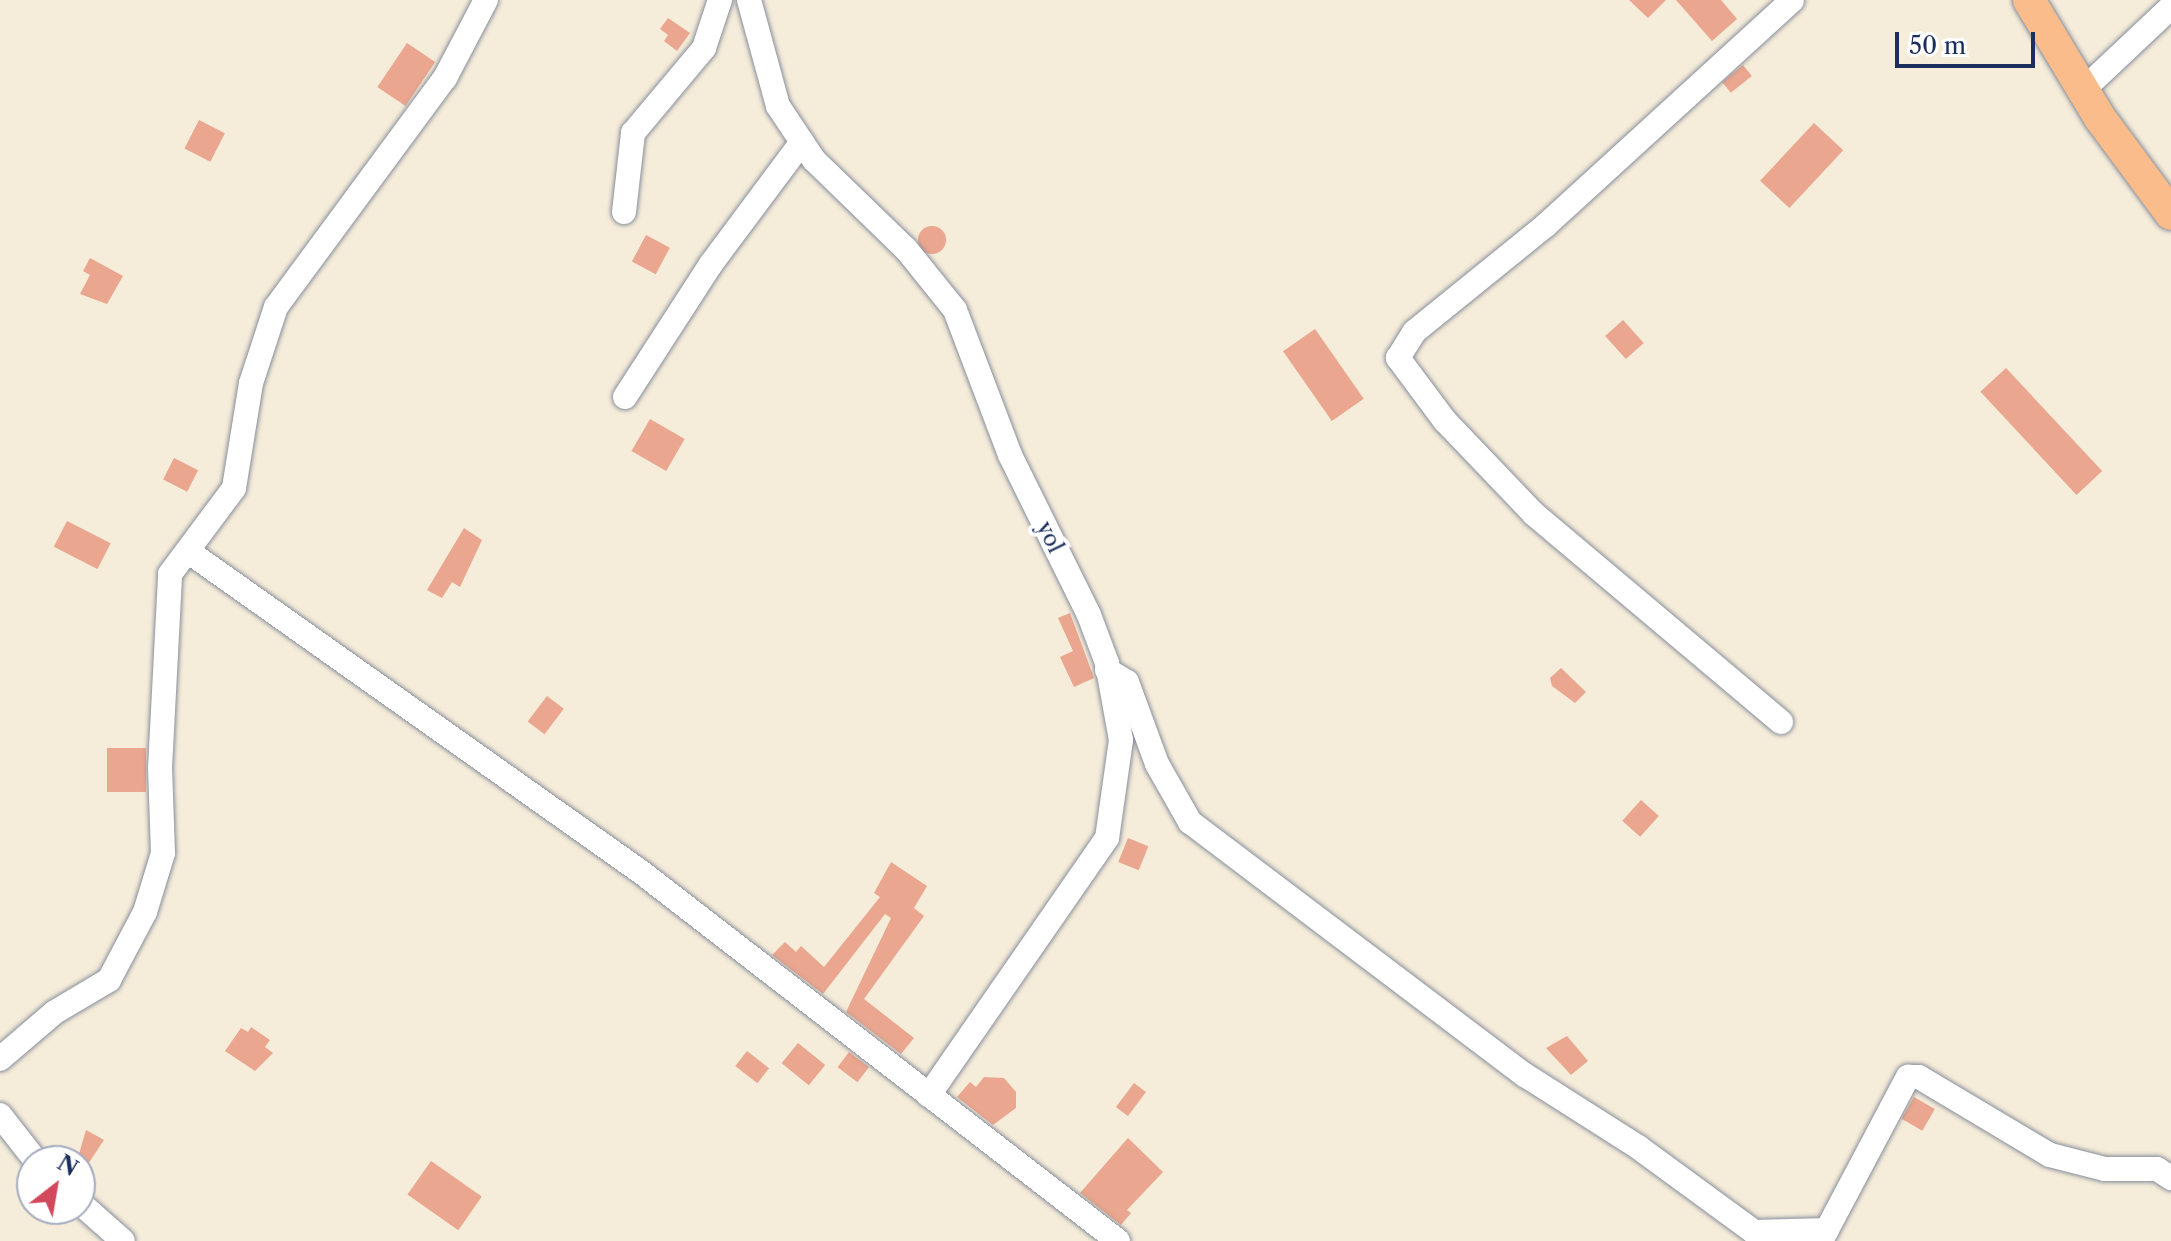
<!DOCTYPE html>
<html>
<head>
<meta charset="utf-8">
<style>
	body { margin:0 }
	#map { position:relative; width:2171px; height:1241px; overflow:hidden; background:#f5ecd9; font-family:"Libre Caslon Text",serif }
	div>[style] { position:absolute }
	.building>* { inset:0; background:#eaa68e; transform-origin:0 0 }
	.round { border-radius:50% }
	.roads { filter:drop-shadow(0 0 2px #888e9c) drop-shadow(0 0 2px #888e9c) }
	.minor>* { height:24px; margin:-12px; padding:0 12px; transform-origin:12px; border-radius:12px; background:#fff }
	.major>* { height:32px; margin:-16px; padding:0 16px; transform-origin:16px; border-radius:16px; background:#f9bc8a }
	span { translate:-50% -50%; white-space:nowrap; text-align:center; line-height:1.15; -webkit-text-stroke:8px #fff; paint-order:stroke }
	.street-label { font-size:22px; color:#1b2f5e }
	.north { position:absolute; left:16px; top:1145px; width:80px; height:80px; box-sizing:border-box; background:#fff; border:2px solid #a4acbf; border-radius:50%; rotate:31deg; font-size:22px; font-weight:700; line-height:32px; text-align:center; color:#1b2f5e }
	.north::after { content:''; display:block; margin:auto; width:28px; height:36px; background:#d1495b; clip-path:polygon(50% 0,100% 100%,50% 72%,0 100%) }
	.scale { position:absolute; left:1895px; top:32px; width:140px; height:36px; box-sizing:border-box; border:4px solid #1b2f5e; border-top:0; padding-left:10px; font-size:24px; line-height:28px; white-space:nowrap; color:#1b2f5e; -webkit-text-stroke:6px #fff; paint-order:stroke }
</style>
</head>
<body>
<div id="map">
	<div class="building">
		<div style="clip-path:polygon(1629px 0,1666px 0,1648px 18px)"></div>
		<div style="clip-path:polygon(1676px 0,1721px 0,1737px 19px,1712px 41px)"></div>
		<div style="clip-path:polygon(668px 18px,690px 33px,677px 51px,664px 41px,668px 35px,660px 29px)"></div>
		<div style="left:407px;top:43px;width:34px;height:53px;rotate:34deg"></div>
		<div style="left:1743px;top:65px;width:14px;height:27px;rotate:51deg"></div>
		<div style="left:199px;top:120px;width:29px;height:32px;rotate:27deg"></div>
		<div style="left:1814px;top:123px;width:40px;height:79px;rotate:43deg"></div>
		<div class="round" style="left:918px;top:226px;width:28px;height:28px"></div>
		<div style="left:646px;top:235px;width:27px;height:30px;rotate:28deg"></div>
		<div style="clip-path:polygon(90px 258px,123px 276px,107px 304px,80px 294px,90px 275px,83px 271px)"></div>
		<div style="left:1623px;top:320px;width:31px;height:24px;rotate:48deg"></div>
		<div style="left:1315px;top:329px;width:85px;height:39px;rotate:55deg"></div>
		<div style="left:2006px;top:368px;width:141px;height:35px;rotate:47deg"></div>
		<div style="left:650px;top:419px;width:40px;height:37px;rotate:30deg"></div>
		<div style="left:174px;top:458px;width:27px;height:24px;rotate:27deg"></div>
		<div style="left:67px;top:521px;width:49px;height:29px;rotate:27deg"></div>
		<div style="clip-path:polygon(464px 528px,482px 540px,460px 587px,452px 582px,442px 598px,427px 590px)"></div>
		<div style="clip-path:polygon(1070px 613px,1094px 678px,1074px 687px,1060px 657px,1073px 651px,1058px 618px)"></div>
		<div style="clip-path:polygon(1561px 668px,1586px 692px,1575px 703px,1552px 686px,1550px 678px)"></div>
		<div style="left:547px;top:696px;width:21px;height:32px;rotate:37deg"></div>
		<div style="left:146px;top:748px;width:44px;height:39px;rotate:90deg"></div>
		<div style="left:1641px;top:800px;width:24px;height:28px;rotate:42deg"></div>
		<div style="left:1128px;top:838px;width:22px;height:26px;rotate:22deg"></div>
		<div style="clip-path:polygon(891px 862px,927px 886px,914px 908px,924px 916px,864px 999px,914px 1038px,901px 1054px,846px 1012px,891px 918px,885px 914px,823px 994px,772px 955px,785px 942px,796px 952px,801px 946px,824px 967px,880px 897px,874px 893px)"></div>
		<div style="clip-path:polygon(251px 1027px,270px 1040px,265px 1047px,273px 1053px,255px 1071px,225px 1051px,241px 1028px,248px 1032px)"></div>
		<div style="clip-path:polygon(1567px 1036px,1588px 1061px,1571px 1075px,1546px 1048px)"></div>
		<div style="left:798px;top:1043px;width:35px;height:26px;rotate:39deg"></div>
		<div style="left:747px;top:1051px;width:28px;height:19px;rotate:38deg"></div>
		<div style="left:849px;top:1052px;width:25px;height:19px;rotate:37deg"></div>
		<div style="clip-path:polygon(984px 1077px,1004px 1078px,1016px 1092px,1016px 1108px,993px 1125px,957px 1097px,970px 1082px,976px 1087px)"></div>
		<div style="left:1134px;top:1083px;width:15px;height:30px;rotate:37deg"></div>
		<div style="left:1914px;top:1097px;width:24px;height:25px;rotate:30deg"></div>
		<div style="clip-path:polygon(86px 1130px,104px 1140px,80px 1176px,77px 1161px)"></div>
		<div style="clip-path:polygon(1128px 1138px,1163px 1172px,1127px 1210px,1131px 1213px,1121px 1225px,1080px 1193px)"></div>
		<div style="left:431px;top:1161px;width:62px;height:41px;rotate:35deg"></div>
	</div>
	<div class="roads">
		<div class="minor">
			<div style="left:749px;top:0;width:110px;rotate:74.7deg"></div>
			<div style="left:778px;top:106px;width:65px;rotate:56.3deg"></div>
			<div style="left:814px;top:160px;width:128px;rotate:44.1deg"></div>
			<div style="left:906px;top:249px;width:78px;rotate:51.2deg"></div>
			<div style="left:955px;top:310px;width:155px;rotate:69.2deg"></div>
			<div style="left:1010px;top:455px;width:178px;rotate:63.7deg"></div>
			<div style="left:1089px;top:615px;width:51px;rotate:69.4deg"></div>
			<div style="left:1107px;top:663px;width:78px;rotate:79.7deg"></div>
			<div style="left:1121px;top:740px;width:99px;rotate:98.1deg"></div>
			<div style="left:1107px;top:838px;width:313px;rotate:124.7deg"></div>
			<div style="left:2083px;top:90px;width:121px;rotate:-43.3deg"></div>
			<div style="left:624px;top:212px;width:80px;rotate:-83.5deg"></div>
			<div style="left:633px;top:133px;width:111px;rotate:-50.1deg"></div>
			<div style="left:704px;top:48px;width:51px;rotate:-71.6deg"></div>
			<div style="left:625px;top:397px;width:158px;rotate:-57.1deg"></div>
			<div style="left:711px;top:264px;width:152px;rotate:-53.3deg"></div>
			<div style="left:189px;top:552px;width:554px;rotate:35.3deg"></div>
			<div style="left:641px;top:872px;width:603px;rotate:37.72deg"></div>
			<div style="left:1107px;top:670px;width:23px;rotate:31deg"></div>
			<div style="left:1127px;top:682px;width:87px;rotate:69.9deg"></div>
			<div style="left:1157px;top:764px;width:67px;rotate:60.4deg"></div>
			<div style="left:1190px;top:822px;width:420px;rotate:37.1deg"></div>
			<div style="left:1525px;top:1075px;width:134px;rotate:32.5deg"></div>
			<div style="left:1638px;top:1147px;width:144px;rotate:36.2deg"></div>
			<div style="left:1754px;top:1232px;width:73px;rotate:-1.6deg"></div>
			<div style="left:1781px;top:722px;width:323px;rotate:-139.9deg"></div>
			<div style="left:1534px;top:514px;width:129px;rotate:-133.7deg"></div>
			<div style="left:1445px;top:421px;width:79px;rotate:-126.7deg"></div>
			<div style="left:1398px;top:358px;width:31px;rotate:-58deg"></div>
			<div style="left:1414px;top:332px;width:170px;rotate:-39deg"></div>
			<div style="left:1546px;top:225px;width:333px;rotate:-42.4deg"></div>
			<div style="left:0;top:1059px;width:72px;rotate:-40.5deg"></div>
			<div style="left:55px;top:1012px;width:63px;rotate:-30.7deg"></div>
			<div style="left:109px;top:980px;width:77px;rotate:-62.1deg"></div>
			<div style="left:145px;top:912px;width:62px;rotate:-73deg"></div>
			<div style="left:163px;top:853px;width:85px;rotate:-92deg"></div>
			<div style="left:160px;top:768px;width:194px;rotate:-87deg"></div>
			<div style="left:170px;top:574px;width:107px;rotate:-53.3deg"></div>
			<div style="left:234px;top:488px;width:106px;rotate:-80.8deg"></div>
			<div style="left:251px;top:383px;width:80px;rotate:-71.8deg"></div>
			<div style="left:276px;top:307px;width:285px;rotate:-53.6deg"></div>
			<div style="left:445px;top:78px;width:88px;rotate:-62.3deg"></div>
			<div style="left:0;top:1115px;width:58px;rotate:52deg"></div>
			<div style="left:80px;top:1203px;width:57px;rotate:41.5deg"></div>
			<div style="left:1821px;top:1241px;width:186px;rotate:-62.1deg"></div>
			<div style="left:1908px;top:1077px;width:11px"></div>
			<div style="left:1919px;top:1077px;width:152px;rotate:30.8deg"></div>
			<div style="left:2050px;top:1155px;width:57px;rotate:14.3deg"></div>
			<div style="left:2105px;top:1169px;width:52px"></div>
			<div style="left:2157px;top:1169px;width:17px;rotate:33deg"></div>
		</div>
		<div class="major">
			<div style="left:2029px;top:0;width:138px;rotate:59deg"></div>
			<div style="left:2100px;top:118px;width:119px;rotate:53.5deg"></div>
		</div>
	</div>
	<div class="street-label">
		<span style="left:1050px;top:537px;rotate:64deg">yol</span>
	</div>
	<div class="north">N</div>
	<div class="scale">50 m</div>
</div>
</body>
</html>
